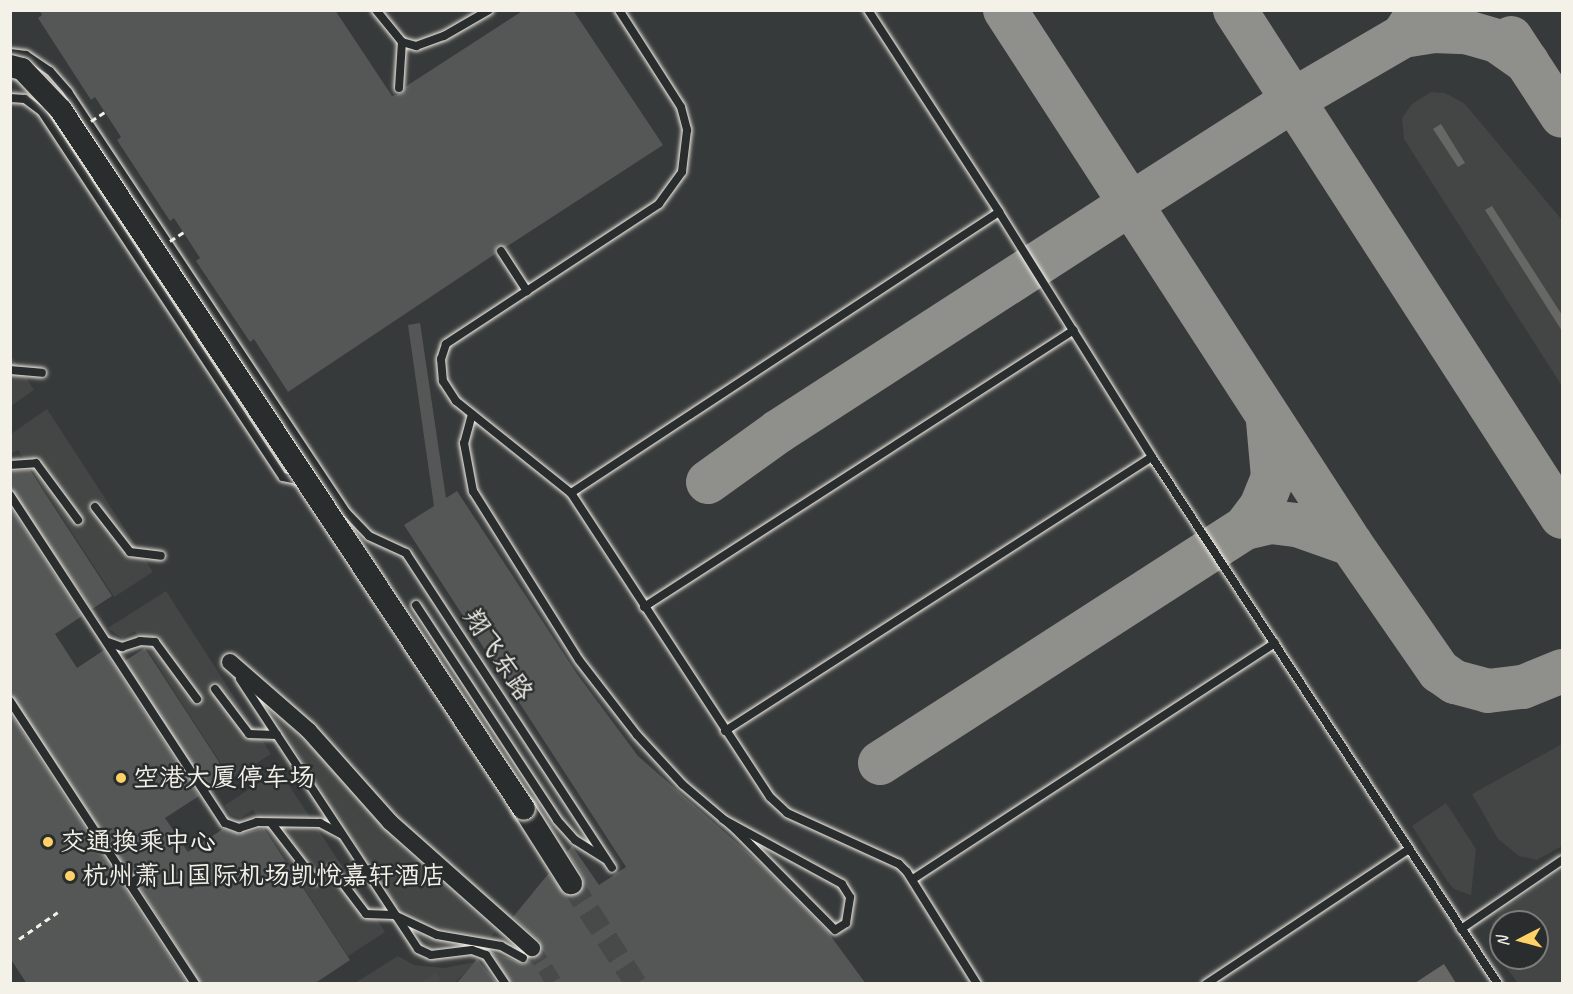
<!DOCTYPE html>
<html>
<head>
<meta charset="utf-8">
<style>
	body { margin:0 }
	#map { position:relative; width:1573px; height:994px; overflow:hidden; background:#2a2d2e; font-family:Caveat,"LXGW WenKai TC",sans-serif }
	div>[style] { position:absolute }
	.built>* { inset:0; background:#373a3a }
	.green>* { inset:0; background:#444645 }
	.water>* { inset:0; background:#676866 }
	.taxiway>* { height:44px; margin:-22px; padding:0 22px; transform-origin:22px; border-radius:22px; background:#8f8f8b }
	.building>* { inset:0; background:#555756; transform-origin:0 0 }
	.street-tunnel>* { height:16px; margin-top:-8px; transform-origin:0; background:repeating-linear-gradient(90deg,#484a4a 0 16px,transparent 0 24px) }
	.secondary-tunnel>* { height:22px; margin-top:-11px; transform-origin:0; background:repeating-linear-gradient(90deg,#484a4a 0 22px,transparent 0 33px) }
	.path>* { height:3px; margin-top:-1.5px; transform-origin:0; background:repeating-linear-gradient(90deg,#f4f1e8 0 6px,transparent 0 10.5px) }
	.roads { filter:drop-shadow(0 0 2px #f4f1e8) drop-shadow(0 0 2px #f4f1e8) }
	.lane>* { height:8px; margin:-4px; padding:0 4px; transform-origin:4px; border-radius:4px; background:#2a2d2e }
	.street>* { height:16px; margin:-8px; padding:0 8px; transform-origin:8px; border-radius:8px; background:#2a2d2e }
	.secondary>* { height:22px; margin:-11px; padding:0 11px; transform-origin:11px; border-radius:11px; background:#2a2d2e }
	.path-bridge>* { height:3px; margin-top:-1.5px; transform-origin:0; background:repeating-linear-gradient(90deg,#f4f1e8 0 6px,transparent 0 10.5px) }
	.bridges { filter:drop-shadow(0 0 2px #f4f1e8) drop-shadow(0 0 2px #f4f1e8) }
	.secondary-bridge>* { height:22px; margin:-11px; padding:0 11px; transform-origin:11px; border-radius:11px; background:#2a2d2e }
	.dots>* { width:16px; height:16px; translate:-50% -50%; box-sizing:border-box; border:3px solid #2a2d2e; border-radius:50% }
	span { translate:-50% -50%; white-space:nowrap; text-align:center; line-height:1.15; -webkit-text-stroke:5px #2a2d2e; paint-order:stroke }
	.street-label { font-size:26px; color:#f4f1e8 }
	.poi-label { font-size:26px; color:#f4f1e8 }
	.left { translate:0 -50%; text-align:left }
	.frame { position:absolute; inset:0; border:12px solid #f4f1e8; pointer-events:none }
	.north { position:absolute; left:1489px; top:910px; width:60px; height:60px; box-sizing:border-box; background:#2a2d2e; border:2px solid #7b7b78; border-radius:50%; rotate:264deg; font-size:16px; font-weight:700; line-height:24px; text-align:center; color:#f4f1e8 }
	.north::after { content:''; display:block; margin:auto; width:21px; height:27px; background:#ffd166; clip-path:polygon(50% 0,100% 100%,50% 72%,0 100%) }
</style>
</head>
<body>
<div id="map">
	<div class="built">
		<div style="clip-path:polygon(evenodd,10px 11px,1562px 11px,1562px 983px,11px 983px,10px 11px,1501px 922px,1537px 922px,1537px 958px,1501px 958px,1501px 922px)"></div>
	</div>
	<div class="green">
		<div style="clip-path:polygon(1431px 92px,1445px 93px,1465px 104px,1562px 220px,1562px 386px,1404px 139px,1402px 118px,1412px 104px)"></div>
		<div style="clip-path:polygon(10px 354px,34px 390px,11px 406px,10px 406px)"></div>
		<div style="clip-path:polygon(47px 409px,153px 572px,114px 597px,18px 450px,11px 454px,11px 434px)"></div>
		<div style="clip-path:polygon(166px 591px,271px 754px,231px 779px,135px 631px,122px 638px,108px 628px)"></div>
		<div style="clip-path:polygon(269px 709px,318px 753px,399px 844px,496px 931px,490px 938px,443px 929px,396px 906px)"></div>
		<div style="clip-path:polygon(1562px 744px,1562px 846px,1537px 860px,1519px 856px,1498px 839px,1472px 794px)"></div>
		<div style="clip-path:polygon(279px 770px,385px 932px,348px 956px,253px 810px,240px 818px,231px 815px,225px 805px)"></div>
		<div style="clip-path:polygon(1446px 803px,1476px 849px,1471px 895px,1454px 889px,1447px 881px,1412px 826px)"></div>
		<div style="clip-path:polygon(evenodd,1562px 870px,1562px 983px,1518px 983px,1494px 952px,1492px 923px,1501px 911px,1562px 870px,1501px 922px,1537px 922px,1537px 958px,1501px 958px,1501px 922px)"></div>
		<div style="clip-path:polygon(413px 931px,454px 943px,456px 944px,432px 947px)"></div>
		<div style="clip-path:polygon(398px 956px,414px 965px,444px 968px,475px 962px,455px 983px,355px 983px)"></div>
	</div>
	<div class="water">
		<div style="clip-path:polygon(1441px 124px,1465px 163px,1458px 167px,1433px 129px)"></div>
		<div style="clip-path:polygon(1492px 206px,1562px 315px,1562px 331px,1485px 210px)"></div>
		<div style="clip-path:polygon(1444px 964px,1456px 983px,1415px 983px)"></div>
	</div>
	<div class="taxiway">
		<div style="left:1005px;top:10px;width:636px;rotate:57.06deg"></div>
		<div style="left:1351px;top:544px;width:155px;rotate:55.3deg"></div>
		<div style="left:1439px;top:671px;width:19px;rotate:35deg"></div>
		<div style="left:1455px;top:682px;width:34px;rotate:15deg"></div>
		<div style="left:1488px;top:691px;width:35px;rotate:-7deg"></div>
		<div style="left:1523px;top:687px;width:42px;rotate:-22.3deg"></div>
		<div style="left:1235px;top:10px;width:603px;rotate:57.18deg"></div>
		<div style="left:1403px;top:36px;width:30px;rotate:-9deg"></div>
		<div style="left:1433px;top:31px;width:33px;rotate:2deg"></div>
		<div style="left:1466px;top:32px;width:32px;rotate:16deg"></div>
		<div style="left:1497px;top:41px;width:37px;rotate:35deg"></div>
		<div style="left:1511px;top:38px;width:93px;rotate:56.8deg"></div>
		<div style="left:708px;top:482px;width:87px;rotate:-35.7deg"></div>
		<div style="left:779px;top:431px;width:417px;rotate:-32.9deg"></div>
		<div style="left:1129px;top:205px;width:195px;rotate:-32.6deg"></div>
		<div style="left:1293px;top:100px;width:127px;rotate:-30.2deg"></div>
		<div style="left:1403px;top:36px;width:31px;rotate:-57deg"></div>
		<div style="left:1245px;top:528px;width:27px;rotate:-13deg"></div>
		<div style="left:1271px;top:522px;width:26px;rotate:7deg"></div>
		<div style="left:1297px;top:525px;width:57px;rotate:19.4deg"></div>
		<div style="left:880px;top:763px;width:434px;rotate:-32.8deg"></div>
		<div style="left:1245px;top:528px;width:26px;rotate:-53deg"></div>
		<div style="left:1261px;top:507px;width:32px;rotate:-68deg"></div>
		<div style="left:1273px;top:477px;width:56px;rotate:-95.1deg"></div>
	</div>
	<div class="building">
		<div style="clip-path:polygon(39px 10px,335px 10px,392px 96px,402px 93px,405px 87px,524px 10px,573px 10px,663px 145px,506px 247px,497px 246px,495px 254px,288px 392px,254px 339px,250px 342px,196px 261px,200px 258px,174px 218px,170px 221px,117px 140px,121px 137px,95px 97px,91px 100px,38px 18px,42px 15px)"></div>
		<div style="clip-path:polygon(420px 323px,446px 498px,457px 491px,577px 674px,638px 756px,762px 865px,827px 931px,866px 984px,511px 984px,490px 951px,523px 964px,540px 954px,539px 941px,513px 917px,549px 873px,565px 895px,578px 895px,583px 890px,583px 876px,567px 852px,572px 846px,599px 885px,626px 867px,404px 525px,434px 506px,408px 325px)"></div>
		<div style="clip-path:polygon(30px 470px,112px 596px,92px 609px,10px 489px,10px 471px)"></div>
		<div style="clip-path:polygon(10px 507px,82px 616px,55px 634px,77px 668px,104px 650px,199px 796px,165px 818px,188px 852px,223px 829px,240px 834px,264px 828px,350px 960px,314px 984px,201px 984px,138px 885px,145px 881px,145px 873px,139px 871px,131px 875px,10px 695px)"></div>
		<div style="left:145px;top:648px;width:153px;height:25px;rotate:57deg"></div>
		<div style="clip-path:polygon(10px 713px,187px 984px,27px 984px,10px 958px)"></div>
		<div style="clip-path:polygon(477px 959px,498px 984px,456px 984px)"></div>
	</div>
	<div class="street-tunnel">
		<div style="left:532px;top:948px;width:43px;rotate:57.4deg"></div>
		<div style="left:429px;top:977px;width:8px;rotate:60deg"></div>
	</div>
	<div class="secondary-tunnel">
		<div style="left:571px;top:883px;width:120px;rotate:57.2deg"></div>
	</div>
	<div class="path">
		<div style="left:19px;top:939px;width:47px;rotate:-34.7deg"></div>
	</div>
	<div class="roads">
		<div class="lane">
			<div style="left:376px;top:10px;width:41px;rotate:50.9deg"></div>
			<div style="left:402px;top:42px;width:15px;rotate:16deg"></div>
			<div style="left:416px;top:46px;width:30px;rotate:-20deg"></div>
			<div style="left:444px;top:36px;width:52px;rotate:-30deg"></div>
			<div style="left:619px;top:10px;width:115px;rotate:57.4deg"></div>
			<div style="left:681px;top:107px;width:24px;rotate:75deg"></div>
			<div style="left:687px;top:130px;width:42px;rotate:96.8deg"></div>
			<div style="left:682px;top:172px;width:39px;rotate:126deg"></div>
			<div style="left:659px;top:204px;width:255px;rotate:146.7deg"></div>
			<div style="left:446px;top:344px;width:16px;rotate:108deg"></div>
			<div style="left:441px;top:359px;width:22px;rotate:85deg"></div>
			<div style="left:443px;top:381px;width:24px;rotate:57deg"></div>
			<div style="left:456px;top:401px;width:147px;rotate:38.7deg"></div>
			<div style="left:571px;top:493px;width:512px;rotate:-33.29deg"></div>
			<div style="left:999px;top:212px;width:289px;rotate:58deg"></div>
			<div style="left:1152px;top:457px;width:630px;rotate:56.71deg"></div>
			<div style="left:868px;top:10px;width:241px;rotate:57deg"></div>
			<div style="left:10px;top:53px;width:16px;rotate:7deg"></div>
			<div style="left:26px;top:55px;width:29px;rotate:34deg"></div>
			<div style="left:50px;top:71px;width:28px;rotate:49deg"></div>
			<div style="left:68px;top:92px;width:504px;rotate:56.5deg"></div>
			<div style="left:346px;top:512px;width:33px;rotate:46deg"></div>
			<div style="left:369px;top:536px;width:41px;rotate:24.7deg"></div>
			<div style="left:406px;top:553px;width:376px;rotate:56.8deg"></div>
			<div style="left:399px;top:88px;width:46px;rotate:-86.3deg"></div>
			<div style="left:10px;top:98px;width:15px;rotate:4deg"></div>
			<div style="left:25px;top:99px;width:21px;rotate:37deg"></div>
			<div style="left:42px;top:112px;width:437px;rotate:56.6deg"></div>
			<div style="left:283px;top:477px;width:19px;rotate:12deg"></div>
			<div style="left:501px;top:251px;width:48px;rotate:57deg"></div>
			<div style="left:10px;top:370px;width:32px;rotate:5deg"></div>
			<div style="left:472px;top:414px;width:30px;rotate:105deg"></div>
			<div style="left:464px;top:443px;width:49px;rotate:79.4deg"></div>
			<div style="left:473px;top:491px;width:199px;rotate:57.9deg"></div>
			<div style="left:579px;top:660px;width:95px;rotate:52.3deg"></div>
			<div style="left:637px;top:735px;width:67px;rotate:47.4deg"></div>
			<div style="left:682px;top:784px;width:70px;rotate:40.3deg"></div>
			<div style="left:735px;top:829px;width:142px;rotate:45.3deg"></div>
			<div style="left:835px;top:930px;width:13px;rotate:-32deg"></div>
			<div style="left:846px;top:923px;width:26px;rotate:-81deg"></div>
			<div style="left:850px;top:897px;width:15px;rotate:-122deg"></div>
			<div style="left:842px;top:884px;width:136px;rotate:-151.4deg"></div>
			<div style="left:10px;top:465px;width:26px;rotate:-4deg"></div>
			<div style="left:36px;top:463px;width:71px;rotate:53.6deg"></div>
			<div style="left:571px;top:493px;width:363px;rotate:56.8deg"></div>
			<div style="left:770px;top:797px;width:23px;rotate:43deg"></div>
			<div style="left:787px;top:813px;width:123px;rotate:24.5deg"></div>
			<div style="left:899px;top:864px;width:11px;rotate:45deg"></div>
			<div style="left:907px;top:872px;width:132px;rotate:58deg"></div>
			<div style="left:10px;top:495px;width:392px;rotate:56.8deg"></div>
			<div style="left:225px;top:823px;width:15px;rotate:20deg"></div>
			<div style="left:239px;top:828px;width:19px;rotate:-18deg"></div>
			<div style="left:257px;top:822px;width:63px;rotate:0.9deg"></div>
			<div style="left:320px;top:823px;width:24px;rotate:28deg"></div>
			<div style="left:95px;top:507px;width:57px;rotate:52.1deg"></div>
			<div style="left:130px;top:552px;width:31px;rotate:7deg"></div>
			<div style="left:416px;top:605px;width:257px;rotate:56.7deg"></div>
			<div style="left:557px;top:820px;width:27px;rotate:48deg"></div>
			<div style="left:575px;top:840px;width:36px;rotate:32deg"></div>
			<div style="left:644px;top:607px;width:511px;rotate:-32.79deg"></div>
			<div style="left:108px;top:642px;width:15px;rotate:20deg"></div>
			<div style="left:122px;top:647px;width:19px;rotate:-18deg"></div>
			<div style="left:140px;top:641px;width:15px;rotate:4deg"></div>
			<div style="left:155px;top:642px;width:71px;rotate:53.6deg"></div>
			<div style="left:240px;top:679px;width:323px;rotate:56.6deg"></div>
			<div style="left:418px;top:949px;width:14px;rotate:25deg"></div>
			<div style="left:431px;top:955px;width:41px;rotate:-7deg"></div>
			<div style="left:472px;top:950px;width:15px;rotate:20deg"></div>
			<div style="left:486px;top:955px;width:34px;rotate:56deg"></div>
			<div style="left:215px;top:689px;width:56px;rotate:52.9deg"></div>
			<div style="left:249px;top:734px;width:28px;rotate:2deg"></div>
			<div style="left:10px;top:701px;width:338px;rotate:56.8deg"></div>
			<div style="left:725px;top:731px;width:507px;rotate:-32.69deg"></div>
			<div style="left:272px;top:824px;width:71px;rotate:52.5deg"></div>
			<div style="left:332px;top:869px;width:56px;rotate:52.9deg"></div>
			<div style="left:366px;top:914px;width:28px;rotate:2deg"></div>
			<div style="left:394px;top:915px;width:47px;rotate:24.9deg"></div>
			<div style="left:437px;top:935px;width:65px;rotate:9.8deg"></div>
			<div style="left:501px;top:946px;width:25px;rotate:29deg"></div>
			<div style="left:913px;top:879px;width:432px;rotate:-33.1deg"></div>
			<div style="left:130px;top:883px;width:12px;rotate:-31deg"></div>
			<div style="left:1461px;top:929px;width:122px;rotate:-34.3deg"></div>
			<div style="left:1206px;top:984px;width:244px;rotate:-33.6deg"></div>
		</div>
		<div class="street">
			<div style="left:230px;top:662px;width:105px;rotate:41.1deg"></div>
			<div style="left:309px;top:731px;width:122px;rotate:48.3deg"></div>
			<div style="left:390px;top:822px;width:190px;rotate:41.6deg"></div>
		</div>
		<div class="secondary">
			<div style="left:524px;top:809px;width:88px;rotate:57.6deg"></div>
		</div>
	</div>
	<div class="path-bridge">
		<div style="left:91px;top:121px;width:17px;rotate:-33deg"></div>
		<div style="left:170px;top:241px;width:17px;rotate:-33deg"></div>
	</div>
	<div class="bridges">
		<div class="secondary-bridge">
			<div style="left:10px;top:66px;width:12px;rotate:14deg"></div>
			<div style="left:22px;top:69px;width:57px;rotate:46.4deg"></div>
			<div style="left:61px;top:110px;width:838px;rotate:56.48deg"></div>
		</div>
	</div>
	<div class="dots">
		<div style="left:121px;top:778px;background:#ffd166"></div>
		<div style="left:48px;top:842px;background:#ffd166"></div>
		<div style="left:70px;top:876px;background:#ffd166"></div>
	</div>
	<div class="street-label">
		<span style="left:498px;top:655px;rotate:57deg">翔飞东路</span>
	</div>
	<div class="poi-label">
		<span class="left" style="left:133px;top:778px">空港大厦停车场</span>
		<span class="left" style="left:60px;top:842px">交通换乘中心</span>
		<span class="left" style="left:82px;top:876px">杭州萧山国际机场凯悦嘉轩酒店</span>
	</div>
	<div class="frame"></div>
	<div class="north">N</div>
</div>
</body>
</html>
